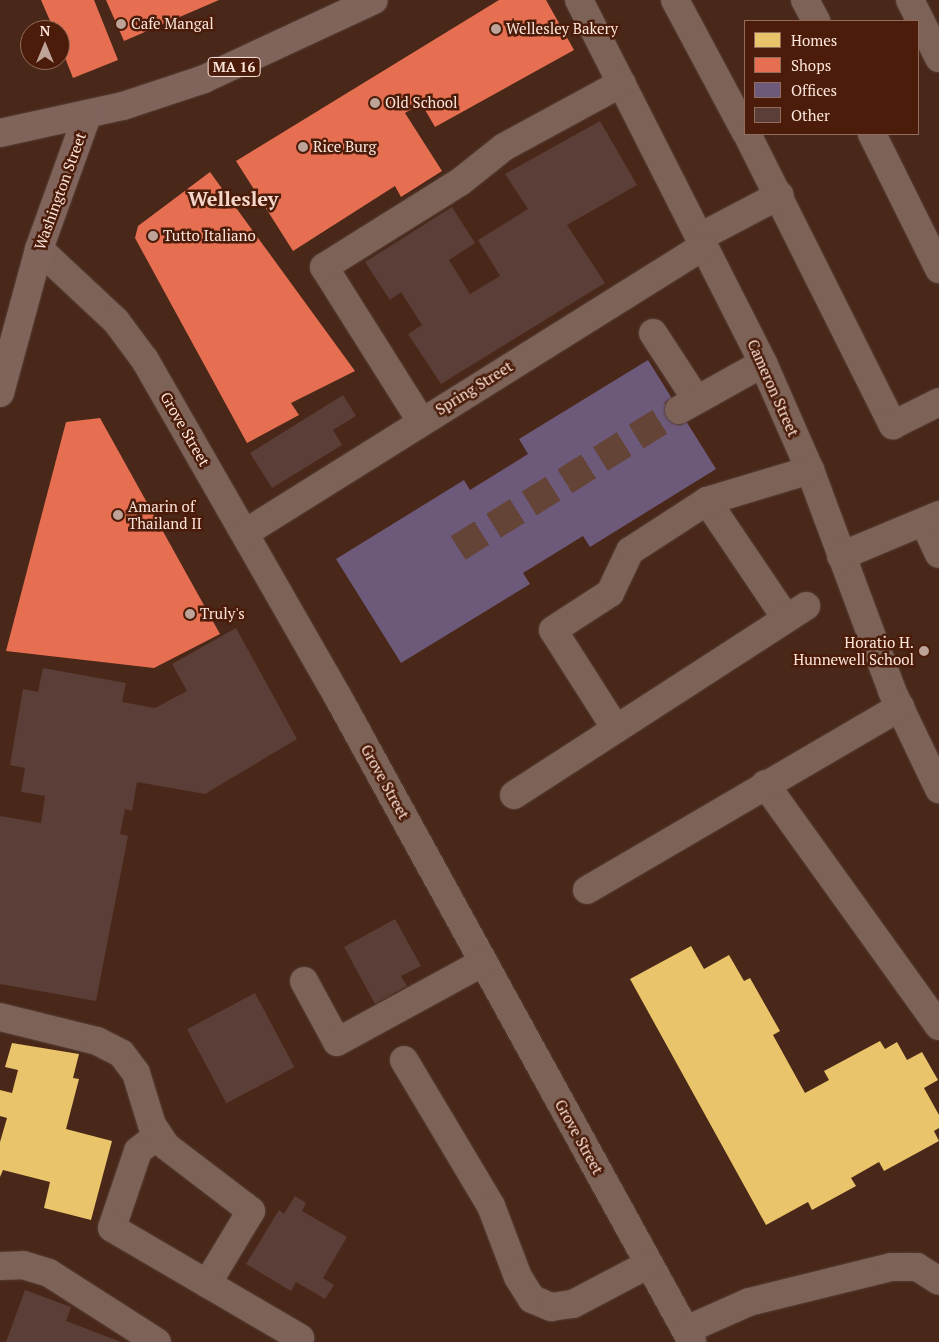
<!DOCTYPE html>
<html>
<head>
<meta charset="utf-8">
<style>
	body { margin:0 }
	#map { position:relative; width:939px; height:1342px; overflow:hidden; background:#492819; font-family:"PT Serif",serif }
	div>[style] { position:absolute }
	.homes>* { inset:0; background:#e9c46a }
	.shops>* { inset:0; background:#e76f51 }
	.offices>* { inset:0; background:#6d597a }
	.building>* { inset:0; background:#5b3e37; transform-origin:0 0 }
	.minor-tunnel>* { height:28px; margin-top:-14px; transform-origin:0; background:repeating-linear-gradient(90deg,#644436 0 28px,transparent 0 42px) }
	.roads { filter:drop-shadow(0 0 1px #563f36) drop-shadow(0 0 1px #563f36) }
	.minor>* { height:28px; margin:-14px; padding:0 14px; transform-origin:14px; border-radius:14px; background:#7c6257 }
	.major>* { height:28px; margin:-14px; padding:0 14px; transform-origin:14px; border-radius:14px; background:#80645c }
	.dots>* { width:14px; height:14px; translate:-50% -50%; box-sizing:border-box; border:2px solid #4b1c09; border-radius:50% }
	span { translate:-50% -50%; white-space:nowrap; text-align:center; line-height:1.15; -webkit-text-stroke:5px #4b1c09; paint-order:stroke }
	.shield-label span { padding:1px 4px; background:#4b1c09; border:1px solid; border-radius:4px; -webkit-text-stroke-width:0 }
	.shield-label { font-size:14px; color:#fde5dc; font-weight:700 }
	.poi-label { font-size:15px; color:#fde5dc }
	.left { translate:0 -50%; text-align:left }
	.right { translate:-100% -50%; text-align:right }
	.street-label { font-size:15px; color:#fde5dc }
	.district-label { font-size:20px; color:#f6d7cb; font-weight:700 }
	.legend { position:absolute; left:744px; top:20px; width:175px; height:115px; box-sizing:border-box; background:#4b1c09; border:1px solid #926c5d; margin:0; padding:6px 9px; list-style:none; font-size:15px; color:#fde5dc }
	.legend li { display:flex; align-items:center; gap:10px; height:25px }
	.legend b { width:25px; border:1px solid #926c5d }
	.north { position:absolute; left:20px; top:20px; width:50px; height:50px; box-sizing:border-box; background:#4b1c09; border:1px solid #926c5d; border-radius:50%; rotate:0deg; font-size:14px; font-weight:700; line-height:20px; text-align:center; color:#fde5dc }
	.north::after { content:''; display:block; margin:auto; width:18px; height:22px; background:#bea398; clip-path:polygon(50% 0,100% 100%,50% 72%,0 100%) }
</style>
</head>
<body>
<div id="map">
	<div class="homes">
		<div style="clip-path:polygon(691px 946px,704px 969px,729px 955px,744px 981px,750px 978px,780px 1031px,773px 1035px,805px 1093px,829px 1080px,824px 1071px,880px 1041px,885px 1049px,897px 1042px,907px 1060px,922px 1052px,938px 1080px,924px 1088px,939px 1115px,939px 1128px,934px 1131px,939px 1141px,884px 1171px,879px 1162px,851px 1178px,856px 1186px,812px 1210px,808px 1202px,766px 1225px,630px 979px)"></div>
		<div style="clip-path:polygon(12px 1043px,79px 1054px,73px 1078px,79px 1079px,66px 1129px,112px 1141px,91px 1220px,44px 1208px,50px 1182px,3px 1170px,0 1177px,0 1142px,7px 1118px,0 1116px,0 1090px,12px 1093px,18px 1070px,5px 1067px)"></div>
	</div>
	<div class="shops">
		<div style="clip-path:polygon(41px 0,94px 0,118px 60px,73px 78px,60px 45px,60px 30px,54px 30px)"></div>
		<div style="clip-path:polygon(106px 0,219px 0,124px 41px)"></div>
		<div style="clip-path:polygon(499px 0,546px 0,574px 50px,435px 127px,421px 103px,405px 113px,442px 171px,401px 197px,395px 186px,293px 251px,236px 161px)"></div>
		<div style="clip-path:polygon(210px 172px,355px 371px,291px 403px,299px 415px,247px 443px,135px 238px,138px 226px)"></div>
		<div style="clip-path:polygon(100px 418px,220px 634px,154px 668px,6px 651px,66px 422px)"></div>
	</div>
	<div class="offices">
		<div style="clip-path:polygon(648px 360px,716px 469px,590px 547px,583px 536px,523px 573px,530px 584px,401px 663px,336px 559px,464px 480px,470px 490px,528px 454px,519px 439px)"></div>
	</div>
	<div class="building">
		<div style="clip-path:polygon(600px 121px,637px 185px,567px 225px,605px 283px,441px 384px,408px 334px,422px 325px,401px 292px,390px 300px,365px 262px,452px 207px,475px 243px,449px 260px,470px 294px,500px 276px,478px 240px,528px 209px,505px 174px)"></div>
		<div style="clip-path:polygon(343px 395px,356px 416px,333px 430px,342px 445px,272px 488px,250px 453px)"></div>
		<div style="clip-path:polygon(236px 628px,297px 739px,205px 794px,137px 782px,132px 811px,125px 809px,120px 834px,128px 836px,96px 1001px,0 984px,0 816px,41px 823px,45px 796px,21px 792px,25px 768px,10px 765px,23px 689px,38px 692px,43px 668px,126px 683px,122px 702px,155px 708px,187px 691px,172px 664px)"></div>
		<div style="clip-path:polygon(395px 919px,421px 966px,401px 976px,407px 986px,375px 1004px,344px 947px)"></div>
		<div style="left:255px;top:993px;width:84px;height:77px;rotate:62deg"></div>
		<div style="clip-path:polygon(295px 1196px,306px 1203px,302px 1211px,347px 1237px,323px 1278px,334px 1285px,325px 1299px,296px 1282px,291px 1291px,246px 1264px,279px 1210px,284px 1214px)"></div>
		<div style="clip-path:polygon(25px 1290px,71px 1307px,66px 1321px,121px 1342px,6px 1342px)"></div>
	</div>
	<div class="minor-tunnel">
		<div style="left:458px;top:548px;width:261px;rotate:-32deg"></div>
	</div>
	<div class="roads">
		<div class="minor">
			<div style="left:579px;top:0;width:407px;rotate:63.1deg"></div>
			<div style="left:763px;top:363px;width:117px;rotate:66.3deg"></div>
			<div style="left:810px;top:470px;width:236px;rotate:69.6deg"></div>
			<div style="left:892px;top:691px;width:109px;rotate:64.4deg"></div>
			<div style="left:675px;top:0;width:149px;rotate:61.9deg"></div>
			<div style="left:805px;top:0;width:24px;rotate:62deg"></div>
			<div style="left:910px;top:0;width:65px;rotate:63.4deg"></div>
			<div style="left:747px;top:134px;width:326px;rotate:63.4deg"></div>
			<div style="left:893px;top:425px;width:51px;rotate:-26.6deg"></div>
			<div style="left:872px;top:134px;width:151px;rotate:63.6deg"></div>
			<div style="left:700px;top:237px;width:90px;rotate:-27.7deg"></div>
			<div style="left:39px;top:249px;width:105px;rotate:43.1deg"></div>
			<div style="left:116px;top:321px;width:49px;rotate:53.4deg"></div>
			<div style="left:145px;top:360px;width:388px;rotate:60.2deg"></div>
			<div style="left:338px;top:697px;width:736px;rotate:61.24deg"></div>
			<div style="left:653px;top:333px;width:79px;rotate:56.9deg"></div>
			<div style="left:679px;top:410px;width:96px;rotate:-29.2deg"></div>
			<div style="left:421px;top:421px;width:182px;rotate:-122.2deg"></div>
			<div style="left:324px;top:267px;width:160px;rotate:-32deg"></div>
			<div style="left:460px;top:182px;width:56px;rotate:-38.5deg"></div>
			<div style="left:504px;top:147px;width:134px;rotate:-28.5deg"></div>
			<div style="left:707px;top:501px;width:141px;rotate:56deg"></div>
			<div style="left:924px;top:522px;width:35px;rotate:65deg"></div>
			<div style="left:245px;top:533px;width:541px;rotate:-32.02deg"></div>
			<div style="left:841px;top:556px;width:106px;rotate:-22.7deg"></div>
			<div style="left:616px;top:729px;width:117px;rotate:-122.5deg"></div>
			<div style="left:553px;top:630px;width:68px;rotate:-33deg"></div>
			<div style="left:610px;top:593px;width:47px;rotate:-64.5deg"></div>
			<div style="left:630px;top:551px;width:92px;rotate:-33deg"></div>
			<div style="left:707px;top:501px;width:108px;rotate:-16.8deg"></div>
			<div style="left:765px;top:784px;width:298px;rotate:54.3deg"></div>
			<div style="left:514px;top:795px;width:348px;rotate:-32.9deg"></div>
			<div style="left:587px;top:890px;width:363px;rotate:-30.3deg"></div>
			<div style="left:304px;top:981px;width:69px;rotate:61.6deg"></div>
			<div style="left:337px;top:1042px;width:167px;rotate:-28.6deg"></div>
			<div style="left:0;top:1017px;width:100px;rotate:13.9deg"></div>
			<div style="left:97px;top:1041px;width:27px;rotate:27deg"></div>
			<div style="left:121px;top:1053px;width:25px;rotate:53deg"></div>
			<div style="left:136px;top:1073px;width:54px;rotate:72.9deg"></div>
			<div style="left:152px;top:1125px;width:25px;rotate:56deg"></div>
			<div style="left:166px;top:1146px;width:107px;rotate:37.4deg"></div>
			<div style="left:251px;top:1211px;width:85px;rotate:121.1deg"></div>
			<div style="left:404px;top:1060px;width:170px;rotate:59.2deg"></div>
			<div style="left:491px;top:1206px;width:76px;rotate:69.2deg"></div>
			<div style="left:518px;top:1277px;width:26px;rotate:58deg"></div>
			<div style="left:532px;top:1299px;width:21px;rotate:23deg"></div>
			<div style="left:551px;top:1307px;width:22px;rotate:-8deg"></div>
			<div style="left:573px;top:1304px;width:86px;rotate:-27.8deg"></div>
			<div style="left:157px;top:1136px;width:24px;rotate:142deg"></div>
			<div style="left:138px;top:1151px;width:81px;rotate:108.7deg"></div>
			<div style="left:112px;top:1228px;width:218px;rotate:30.3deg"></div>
			<div style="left:0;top:1266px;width:23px;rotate:-2deg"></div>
			<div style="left:23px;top:1265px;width:27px;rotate:17deg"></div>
			<div style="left:49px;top:1273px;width:128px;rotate:32.6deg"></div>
			<div style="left:686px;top:1330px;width:69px;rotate:-24deg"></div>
			<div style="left:749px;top:1302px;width:146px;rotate:-13.8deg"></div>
			<div style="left:891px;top:1267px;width:26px"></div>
			<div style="left:917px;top:1267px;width:26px;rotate:32deg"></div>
		</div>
		<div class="major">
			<div style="left:0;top:133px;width:126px;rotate:-12.4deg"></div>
			<div style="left:123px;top:106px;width:85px;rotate:-18.4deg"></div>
			<div style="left:204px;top:79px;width:187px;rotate:-24.9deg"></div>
			<div style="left:0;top:393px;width:149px;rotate:-74.8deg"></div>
			<div style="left:39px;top:249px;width:141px;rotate:-70.2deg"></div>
		</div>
	</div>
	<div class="dots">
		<div style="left:121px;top:24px;background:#bea398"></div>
		<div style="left:496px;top:29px;background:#bea398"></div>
		<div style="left:375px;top:103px;background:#bea398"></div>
		<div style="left:303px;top:147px;background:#bea398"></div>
		<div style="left:153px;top:236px;background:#bea398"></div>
		<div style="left:118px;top:515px;background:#bea398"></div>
		<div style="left:190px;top:614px;background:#bea398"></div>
		<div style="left:924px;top:651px;background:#bea398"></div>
	</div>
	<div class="shield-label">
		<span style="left:234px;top:67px">MA 16</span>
	</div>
	<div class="poi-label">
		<span class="left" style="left:131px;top:24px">Cafe Mangal</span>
		<span class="left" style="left:506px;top:29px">Wellesley Bakery</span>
		<span class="left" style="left:385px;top:103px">Old School</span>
		<span class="left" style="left:313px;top:147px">Rice Burg</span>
		<span class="left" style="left:163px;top:236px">Tutto Italiano</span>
		<span class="left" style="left:128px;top:515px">Amarin of<br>Thailand II</span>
		<span class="left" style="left:200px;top:614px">Truly's</span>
		<span class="right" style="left:914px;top:651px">Horatio H.<br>Hunnewell School</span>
	</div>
	<div class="street-label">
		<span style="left:60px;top:191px;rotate:-70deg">Washington Street</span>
		<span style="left:474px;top:388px;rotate:-32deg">Spring Street</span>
		<span style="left:773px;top:388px;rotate:66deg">Cameron Street</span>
		<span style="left:185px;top:429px;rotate:60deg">Grove Street</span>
		<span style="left:385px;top:782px;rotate:61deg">Grove Street</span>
		<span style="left:579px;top:1137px;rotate:61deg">Grove Street</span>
	</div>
	<div class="district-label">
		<span style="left:233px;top:198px">Wellesley</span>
	</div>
	<ul class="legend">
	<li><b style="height:14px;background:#e9c46a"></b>Homes</li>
	<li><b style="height:14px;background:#e76f51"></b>Shops</li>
	<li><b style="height:14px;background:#6d597a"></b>Offices</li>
	<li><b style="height:14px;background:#5b3e37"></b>Other</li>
	</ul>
	<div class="north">N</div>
</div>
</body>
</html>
